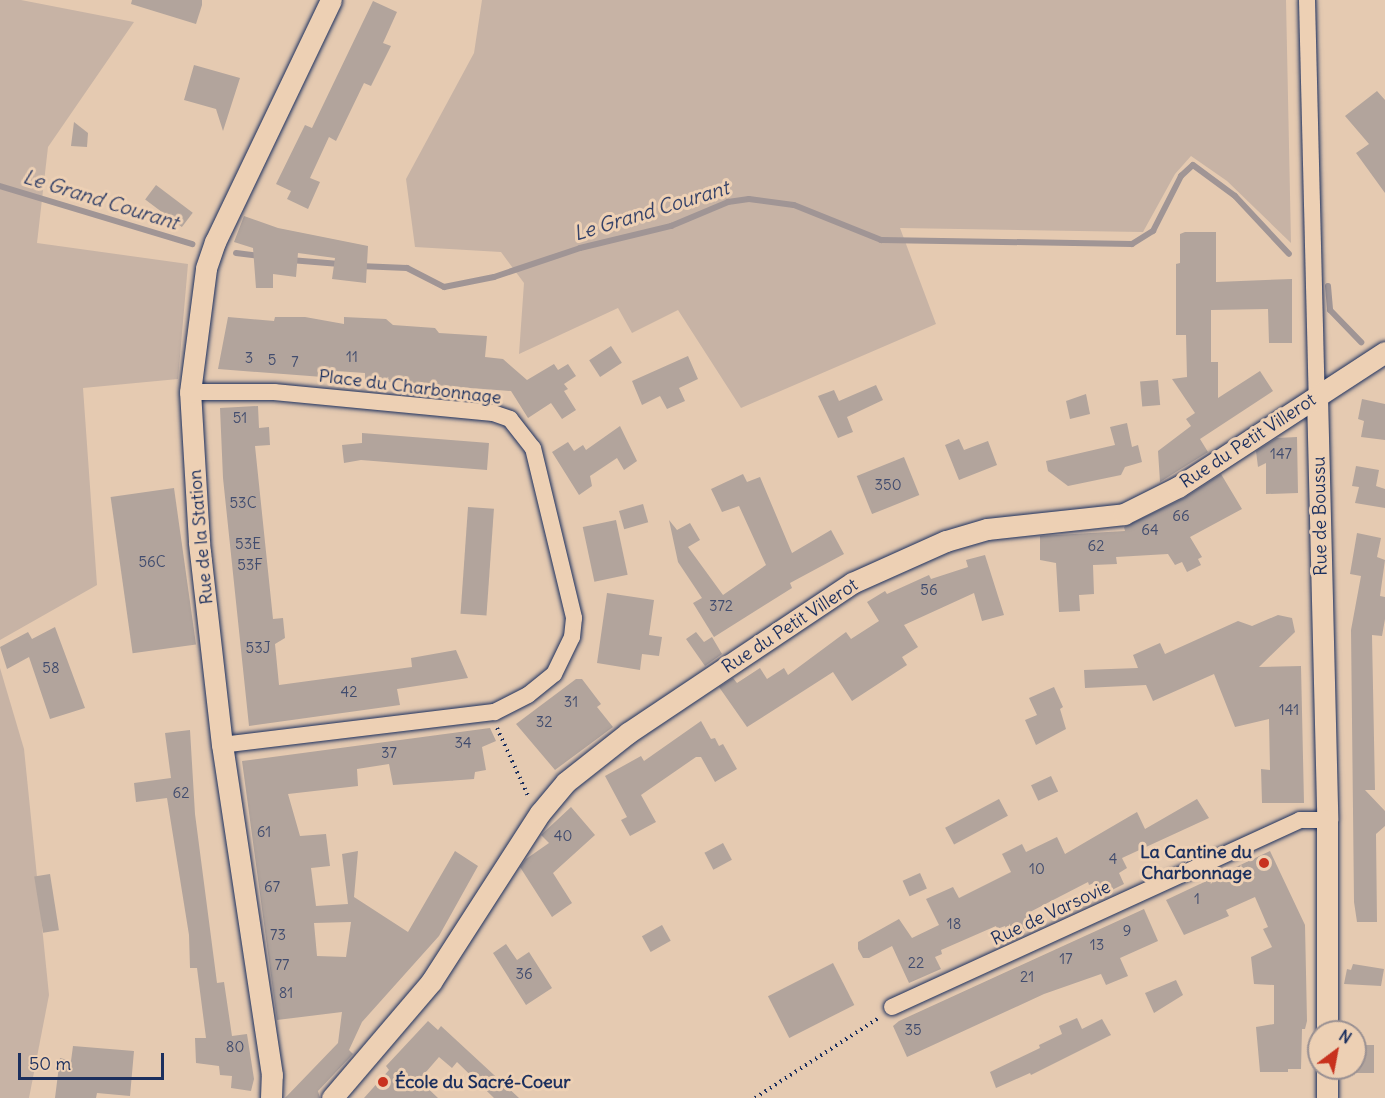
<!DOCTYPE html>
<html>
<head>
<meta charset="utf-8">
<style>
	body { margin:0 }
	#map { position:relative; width:1385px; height:1098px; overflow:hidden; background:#e5cab1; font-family:Delius,sans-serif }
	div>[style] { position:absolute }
	.green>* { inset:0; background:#c7b3a5 }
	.stream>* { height:6px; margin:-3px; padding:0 3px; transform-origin:3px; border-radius:3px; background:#a09595 }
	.building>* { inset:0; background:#b2a49c; transform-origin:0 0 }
	.path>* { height:4px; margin-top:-2px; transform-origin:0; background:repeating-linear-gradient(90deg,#1b2f5e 0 1.5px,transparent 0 6px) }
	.roads { filter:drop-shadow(0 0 2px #1b2f5e) drop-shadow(0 0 2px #1b2f5e) }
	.minor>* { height:16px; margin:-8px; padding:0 8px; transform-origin:8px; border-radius:8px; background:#edd0b4 }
	.tertiary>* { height:21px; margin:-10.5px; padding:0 10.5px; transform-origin:10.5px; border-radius:10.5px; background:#edd0b4 }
	.dots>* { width:16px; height:16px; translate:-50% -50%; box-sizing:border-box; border:3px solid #edd0b4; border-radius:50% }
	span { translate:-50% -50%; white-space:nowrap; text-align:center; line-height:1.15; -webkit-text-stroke:6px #edd0b4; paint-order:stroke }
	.number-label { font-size:15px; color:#414c6e }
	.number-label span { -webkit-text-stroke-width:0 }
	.street-label { font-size:18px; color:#1b2f5e }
	.poi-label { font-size:18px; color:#1b2f5e; font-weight:700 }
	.right { translate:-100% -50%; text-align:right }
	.left { translate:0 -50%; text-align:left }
	.water-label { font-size:20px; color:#364369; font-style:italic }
	.north { position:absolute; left:1307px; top:1020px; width:60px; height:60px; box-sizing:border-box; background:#edd0b4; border:2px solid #999092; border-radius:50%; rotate:32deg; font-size:16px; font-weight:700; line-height:24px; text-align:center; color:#1b2f5e }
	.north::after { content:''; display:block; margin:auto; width:21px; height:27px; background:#c8321e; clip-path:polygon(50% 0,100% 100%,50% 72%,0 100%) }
	.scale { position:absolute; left:18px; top:1053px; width:146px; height:27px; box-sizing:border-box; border:3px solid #1b2f5e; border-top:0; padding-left:8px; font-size:18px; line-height:21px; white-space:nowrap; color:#1b2f5e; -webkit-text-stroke:4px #edd0b4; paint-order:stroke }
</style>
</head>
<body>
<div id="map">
	<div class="green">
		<div style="clip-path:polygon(0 0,21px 0,134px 22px,48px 147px,37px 243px,188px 264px,178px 379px,83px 388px,97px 585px,0 640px)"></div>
		<div style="clip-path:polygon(482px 0,1286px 0,1291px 243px,1227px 181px,1191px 156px,1175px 174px,1143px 232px,900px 228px,936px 324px,741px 408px,678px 310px,632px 333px,618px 308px,519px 354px,524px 283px,501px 252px,415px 247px,406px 179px,474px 53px)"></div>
		<div style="clip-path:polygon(0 668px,24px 749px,49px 995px,29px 1098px,0 1098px)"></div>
	</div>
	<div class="stream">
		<div style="left:0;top:186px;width:201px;rotate:16.8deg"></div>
		<div style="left:236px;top:253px;width:23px;rotate:7deg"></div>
		<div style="left:290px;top:260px;width:50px;rotate:4.6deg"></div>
		<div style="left:359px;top:266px;width:48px;rotate:2.4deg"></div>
		<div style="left:407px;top:268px;width:42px;rotate:27.2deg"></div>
		<div style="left:444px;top:287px;width:51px;rotate:-11.3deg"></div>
		<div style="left:494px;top:277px;width:91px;rotate:-18.6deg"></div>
		<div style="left:580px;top:248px;width:94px;rotate:-13.6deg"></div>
		<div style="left:671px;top:226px;width:62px;rotate:-22.8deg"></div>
		<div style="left:728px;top:202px;width:21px;rotate:-8deg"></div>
		<div style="left:749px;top:199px;width:45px;rotate:7.6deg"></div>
		<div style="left:794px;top:205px;width:94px;rotate:21.9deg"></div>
		<div style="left:881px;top:240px;width:251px;rotate:0.9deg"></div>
		<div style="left:1132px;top:244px;width:25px;rotate:-32deg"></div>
		<div style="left:1153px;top:231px;width:62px;rotate:-63deg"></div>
		<div style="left:1181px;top:176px;width:16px;rotate:-43deg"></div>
		<div style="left:1193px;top:165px;width:52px;rotate:36.4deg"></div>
		<div style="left:1235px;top:196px;width:79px;rotate:47deg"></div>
		<div style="left:1328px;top:286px;width:24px;rotate:85deg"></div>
		<div style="left:1330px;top:310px;width:45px;rotate:45.9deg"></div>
	</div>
	<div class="building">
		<div style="clip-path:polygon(132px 0,202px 0,202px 5px,196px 24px,131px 4px)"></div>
		<div style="clip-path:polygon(373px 1px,397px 12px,383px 43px,391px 46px,371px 86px,364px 83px,336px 141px,329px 137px,310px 178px,320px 182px,308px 209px,287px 199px,291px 191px,276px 184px,305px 125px,312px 128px)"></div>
		<div style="clip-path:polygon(194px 65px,240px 78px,223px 131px,216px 109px,184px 100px)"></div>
		<div style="clip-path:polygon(1377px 91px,1385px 100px,1385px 193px,1356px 153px,1369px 144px,1345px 116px)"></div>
		<div style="clip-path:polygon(74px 122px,88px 133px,87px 147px,71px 146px)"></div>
		<div style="left:156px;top:185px;width:46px;height:18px;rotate:37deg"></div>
		<div style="clip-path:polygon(244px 216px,278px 228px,368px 246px,366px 283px,332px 279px,335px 258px,298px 253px,296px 277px,273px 274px,273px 288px,256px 288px,253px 248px,234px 242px)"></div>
		<div style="clip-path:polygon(1185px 232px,1216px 232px,1216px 282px,1292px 279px,1292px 343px,1269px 343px,1268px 309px,1211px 310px,1211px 362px,1218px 362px,1218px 398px,1260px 371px,1273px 391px,1200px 439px,1208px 452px,1160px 482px,1158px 451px,1191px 426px,1186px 419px,1195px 413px,1172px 379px,1187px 377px,1186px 335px,1176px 335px,1176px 264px,1180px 263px,1180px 234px)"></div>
		<div style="clip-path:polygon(228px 317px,274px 321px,275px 317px,305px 317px,344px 324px,344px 317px,386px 319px,393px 325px,435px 328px,439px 333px,487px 336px,485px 357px,503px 359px,527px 380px,554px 364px,558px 370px,568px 364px,576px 376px,564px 384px,568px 389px,564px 391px,576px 410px,562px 419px,551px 403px,528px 418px,511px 391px,365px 380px,365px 373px,336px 371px,336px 378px,218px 369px)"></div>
		<div style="left:611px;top:346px;width:20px;height:26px;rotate:57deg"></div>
		<div style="clip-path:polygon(688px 356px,698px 379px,679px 388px,685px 401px,667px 409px,660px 396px,642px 405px,632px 381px)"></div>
		<div style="left:1158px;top:380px;width:25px;height:18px;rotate:85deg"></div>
		<div style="clip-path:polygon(876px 385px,883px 400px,847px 417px,853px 432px,838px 438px,818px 396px,834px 390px,839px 401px)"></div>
		<div style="clip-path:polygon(1086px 394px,1090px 414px,1070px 419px,1066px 401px)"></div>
		<div style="clip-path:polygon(1362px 399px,1385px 404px,1385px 440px,1361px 437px,1364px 421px,1358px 419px)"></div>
		<div style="clip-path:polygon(258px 406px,259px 428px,269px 427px,270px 445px,255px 446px,273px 619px,283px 618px,285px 638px,275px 644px,279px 685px,412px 667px,411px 658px,456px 650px,468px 678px,397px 689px,400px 705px,249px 726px,223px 478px,220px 408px)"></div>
		<div style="clip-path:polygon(1127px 423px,1132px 447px,1138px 445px,1142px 462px,1125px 467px,1121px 475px,1068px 486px,1048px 471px,1046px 461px,1115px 445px,1110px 427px)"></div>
		<div style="clip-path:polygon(620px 426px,637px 461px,624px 470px,617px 458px,590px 476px,592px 486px,579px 495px,552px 452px,568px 442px,574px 451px,583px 445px,586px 450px)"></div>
		<div style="clip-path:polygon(362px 433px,489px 443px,487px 470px,361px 460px,344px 463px,342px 445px,362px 443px)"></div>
		<div style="clip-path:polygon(1297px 437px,1298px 493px,1266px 494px,1266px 463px,1258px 467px,1256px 451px,1277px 438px)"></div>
		<div style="clip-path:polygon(959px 439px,964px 450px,988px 441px,997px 465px,959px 480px,945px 445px)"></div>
		<div style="left:904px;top:457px;width:41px;height:51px;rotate:68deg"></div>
		<div style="clip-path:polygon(1356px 466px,1379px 470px,1376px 486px,1385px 489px,1385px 508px,1355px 503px,1359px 487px,1352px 486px)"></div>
		<div style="clip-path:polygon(743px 474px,747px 482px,760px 477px,792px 553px,831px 530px,844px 554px,790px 583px,792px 588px,714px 637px,693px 603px,702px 598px,678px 562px,669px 520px,677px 530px,690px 523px,700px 540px,688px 547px,723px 595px,766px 565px,739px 506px,722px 512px,711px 489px)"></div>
		<div style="clip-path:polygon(1221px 474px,1242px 509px,1190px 537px,1202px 557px,1198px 559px,1201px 565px,1187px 572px,1182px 562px,1175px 565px,1168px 554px,1116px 557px,1117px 564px,1093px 565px,1094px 594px,1079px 595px,1080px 611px,1059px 612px,1056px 563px,1040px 560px,1040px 536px,1125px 531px,1124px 527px,1184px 498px)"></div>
		<div style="left:174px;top:488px;width:158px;height:64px;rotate:82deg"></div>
		<div style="left:643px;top:504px;width:19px;height:25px;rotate:74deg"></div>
		<div style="left:468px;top:507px;width:26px;height:107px;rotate:4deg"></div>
		<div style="left:616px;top:520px;width:56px;height:34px;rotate:78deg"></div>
		<div style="clip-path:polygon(1357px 533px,1381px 538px,1377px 557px,1385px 560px,1380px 596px,1385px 597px,1385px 619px,1382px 636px,1372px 635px,1375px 790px,1365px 790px,1385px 811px,1385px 826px,1376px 834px,1377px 922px,1357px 922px,1354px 902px,1351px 630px,1361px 576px,1350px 574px)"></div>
		<div style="clip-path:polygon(985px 555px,1004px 615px,982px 621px,974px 593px,904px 625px,918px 647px,902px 657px,907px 665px,852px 701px,833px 672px,747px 727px,719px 687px,733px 678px,737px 683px,760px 668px,767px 679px,784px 668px,788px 675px,846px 632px,851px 639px,879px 621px,867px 602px,885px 591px,887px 594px,929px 575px,931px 579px,968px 567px,966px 560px)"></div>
		<div style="clip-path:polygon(607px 593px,654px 600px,649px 635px,662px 637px,659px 656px,642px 654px,640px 670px,597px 663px)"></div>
		<div style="clip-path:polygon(1278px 615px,1292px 618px,1295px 632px,1259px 667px,1301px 666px,1304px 803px,1262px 803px,1261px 769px,1270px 770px,1269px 719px,1235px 727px,1214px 674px,1153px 701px,1146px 685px,1085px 688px,1084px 670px,1138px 668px,1133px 655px,1160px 643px,1165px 654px,1238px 621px,1252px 626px)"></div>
		<div style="clip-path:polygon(55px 627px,85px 708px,50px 719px,29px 657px,7px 669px,0 647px,28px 632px,32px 639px)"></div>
		<div style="clip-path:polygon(696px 632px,704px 642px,712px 637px,722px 654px,705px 666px,686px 639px)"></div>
		<div style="clip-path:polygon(576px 679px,582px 679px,601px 704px,597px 707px,613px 727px,555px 770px,516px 724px)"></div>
		<div style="clip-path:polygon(1054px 687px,1063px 707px,1060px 709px,1066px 729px,1036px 745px,1025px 720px,1037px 715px,1029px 698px)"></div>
		<div style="clip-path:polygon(701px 721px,711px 739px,715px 738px,719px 746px,723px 744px,737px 769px,715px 782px,701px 757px,696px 757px,641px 795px,656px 822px,630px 836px,621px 820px,627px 817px,605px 776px,641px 756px,644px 761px)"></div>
		<div style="clip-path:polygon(evenodd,490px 728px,496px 741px,482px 747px,486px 770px,475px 772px,474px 779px,393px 785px,389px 764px,357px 769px,358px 786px,288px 794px,300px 836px,326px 834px,330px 866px,311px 868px,316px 906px,348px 904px,342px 854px,358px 851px,354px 897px,408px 932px,455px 851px,478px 866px,439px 936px,362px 1022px,349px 1050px,353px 1054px,318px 1091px,320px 1098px,285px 1098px,338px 1043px,342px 1012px,277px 1020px,242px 761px,490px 728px,351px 922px,346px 957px,317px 956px,314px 923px,351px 922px)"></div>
		<div style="clip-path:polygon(190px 730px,195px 814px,217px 983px,224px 982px,232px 1036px,247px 1034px,254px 1079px,251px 1091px,231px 1088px,232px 1076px,220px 1075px,219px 1066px,196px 1063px,195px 1038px,206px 1038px,197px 968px,190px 968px,189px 935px,167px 798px,136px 802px,134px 783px,171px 778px,165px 733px)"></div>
		<div style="left:1051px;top:776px;width:17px;height:22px;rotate:65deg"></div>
		<div style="left:999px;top:799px;width:19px;height:61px;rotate:62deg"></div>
		<div style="clip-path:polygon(1197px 799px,1209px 818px,1122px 858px,1127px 868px,1119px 873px,1124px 884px,1102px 895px,1096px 882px,1089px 885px,1088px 882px,1028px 913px,1033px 926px,1010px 938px,1005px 926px,997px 929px,996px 926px,941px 950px,942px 954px,935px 957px,941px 969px,909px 983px,892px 946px,869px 958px,863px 958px,858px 949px,858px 942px,899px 919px,912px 938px,939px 925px,926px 899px,953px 887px,959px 898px,1011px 872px,1002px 854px,1022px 844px,1026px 852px,1057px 837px,1065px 854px,1137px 812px,1145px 829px)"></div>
		<div style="clip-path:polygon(571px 807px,595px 835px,553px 873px,572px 903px,552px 917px,520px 867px,526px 859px,549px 843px,541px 835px)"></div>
		<div style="left:723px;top:843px;width:19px;height:21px;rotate:62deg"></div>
		<div style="clip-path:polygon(1270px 851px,1305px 925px,1307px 1021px,1305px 1029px,1302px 1029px,1301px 1069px,1288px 1069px,1288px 1072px,1260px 1072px,1256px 1027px,1274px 1024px,1274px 985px,1254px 984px,1251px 957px,1272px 947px,1263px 929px,1268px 927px,1255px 897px,1226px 910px,1229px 916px,1184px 935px,1166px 900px)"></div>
		<div style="left:920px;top:873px;width:17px;height:19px;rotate:66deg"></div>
		<div style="left:50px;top:874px;width:57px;height:16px;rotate:81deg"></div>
		<div style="clip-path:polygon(1144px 909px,1158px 941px,1120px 958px,1128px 976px,1106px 985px,1101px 974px,1044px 994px,907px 1057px,893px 1026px,899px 1021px)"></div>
		<div style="left:662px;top:925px;width:18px;height:23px;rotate:61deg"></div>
		<div style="clip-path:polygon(506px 944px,517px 960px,529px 952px,552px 988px,526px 1005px,493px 953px)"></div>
		<div style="left:833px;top:963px;width:47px;height:73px;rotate:63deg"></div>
		<div style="clip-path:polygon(1353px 964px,1384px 969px,1381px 986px,1344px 984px,1347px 969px,1351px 970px)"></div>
		<div style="clip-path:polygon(1176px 980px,1183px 995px,1154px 1013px,1145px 993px)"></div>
		<div style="clip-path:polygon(1077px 1018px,1082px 1029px,1102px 1019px,1111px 1035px,1031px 1075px,1030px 1073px,996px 1088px,990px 1072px,1040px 1048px,1039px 1045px,1062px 1034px,1059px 1026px)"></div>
		<div style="clip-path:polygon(428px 1021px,438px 1030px,441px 1026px,519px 1098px,494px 1098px,457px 1062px,452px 1068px,439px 1057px,419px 1080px,438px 1098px,364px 1098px,389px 1070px,386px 1066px)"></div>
		<div style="left:1355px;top:1045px;width:19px;height:28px"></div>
		<div style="clip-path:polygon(73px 1046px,134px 1051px,130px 1096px,97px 1093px,96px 1098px,55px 1098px,60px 1058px,71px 1061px)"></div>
	</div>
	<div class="path">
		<div style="left:497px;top:728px;width:77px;rotate:65.4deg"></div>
		<div style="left:755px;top:1098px;width:149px;rotate:-32.9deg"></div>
	</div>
	<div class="roads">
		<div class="minor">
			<div style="left:1307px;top:0;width:396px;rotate:88.6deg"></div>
			<div style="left:190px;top:392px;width:84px"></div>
			<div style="left:274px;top:392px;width:220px;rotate:5.5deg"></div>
			<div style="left:493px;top:413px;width:18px;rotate:19deg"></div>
			<div style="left:510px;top:419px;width:37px;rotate:52deg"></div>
			<div style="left:533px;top:448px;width:175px;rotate:76.4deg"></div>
			<div style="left:574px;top:618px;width:19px;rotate:96deg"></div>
			<div style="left:572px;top:637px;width:41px;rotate:115.9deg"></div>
			<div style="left:554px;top:674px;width:33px;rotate:141deg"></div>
			<div style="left:528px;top:695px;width:38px;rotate:153deg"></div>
			<div style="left:494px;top:712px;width:274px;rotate:173.1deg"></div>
			<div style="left:892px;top:1007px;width:449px;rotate:-24.6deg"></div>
			<div style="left:1300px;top:820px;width:27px"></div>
		</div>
		<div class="tertiary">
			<div style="left:1317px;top:396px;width:424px;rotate:88.6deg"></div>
			<div style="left:1327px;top:820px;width:212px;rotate:90deg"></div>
			<div style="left:1327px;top:1068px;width:30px;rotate:90deg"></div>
			<div style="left:271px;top:1098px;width:23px;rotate:-88deg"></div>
			<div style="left:272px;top:1075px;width:334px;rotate:-98.6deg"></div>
			<div style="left:222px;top:745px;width:204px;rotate:-96.5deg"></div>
			<div style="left:199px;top:542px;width:150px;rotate:-93.4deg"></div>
			<div style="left:190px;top:392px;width:125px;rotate:-82.6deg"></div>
			<div style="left:206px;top:268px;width:28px;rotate:-71deg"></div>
			<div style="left:215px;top:242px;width:268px;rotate:-64.4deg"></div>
			<div style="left:332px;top:1098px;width:153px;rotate:-49.5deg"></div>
			<div style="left:431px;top:982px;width:201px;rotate:-57.2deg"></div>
			<div style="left:540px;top:813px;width:40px;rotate:-50deg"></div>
			<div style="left:566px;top:782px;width:79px;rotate:-38.3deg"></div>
			<div style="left:628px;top:733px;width:270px;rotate:-33.8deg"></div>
			<div style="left:852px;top:583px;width:103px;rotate:-24.1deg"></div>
			<div style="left:946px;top:541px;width:43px;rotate:-16.3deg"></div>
			<div style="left:987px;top:529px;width:138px;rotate:-6.2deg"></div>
			<div style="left:1124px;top:514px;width:60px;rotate:-26.6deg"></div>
			<div style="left:1178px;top:487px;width:247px;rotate:-33.1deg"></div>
		</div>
	</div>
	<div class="dots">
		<div style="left:1264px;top:863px;background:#c8321e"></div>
		<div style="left:383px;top:1082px;background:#c8321e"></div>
	</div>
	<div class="number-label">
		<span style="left:352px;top:357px">11</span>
		<span style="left:249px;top:358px">3</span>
		<span style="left:272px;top:360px">5</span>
		<span style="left:295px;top:362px">7</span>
		<span style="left:240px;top:418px">51</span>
		<span style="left:1281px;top:454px">147</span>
		<span style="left:888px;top:485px">350</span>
		<span style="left:243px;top:503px">53C</span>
		<span style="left:1181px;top:516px">66</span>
		<span style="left:1150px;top:530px">64</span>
		<span style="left:248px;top:544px">53E</span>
		<span style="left:1096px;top:546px">62</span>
		<span style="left:152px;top:562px">56C</span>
		<span style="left:250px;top:565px">53F</span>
		<span style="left:929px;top:590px">56</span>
		<span style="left:721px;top:606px">372</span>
		<span style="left:258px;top:648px">53J</span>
		<span style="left:51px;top:668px">58</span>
		<span style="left:349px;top:692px">42</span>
		<span style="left:571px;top:702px">31</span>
		<span style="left:1289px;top:710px">141</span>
		<span style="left:544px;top:722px">32</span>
		<span style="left:463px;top:743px">34</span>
		<span style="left:389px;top:753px">37</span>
		<span style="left:181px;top:793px">62</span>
		<span style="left:264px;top:832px">61</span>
		<span style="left:563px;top:836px">40</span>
		<span style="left:1113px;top:859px">4</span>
		<span style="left:1037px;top:869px">10</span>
		<span style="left:272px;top:887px">67</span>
		<span style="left:1197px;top:899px">1</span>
		<span style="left:954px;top:924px">18</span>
		<span style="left:1127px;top:931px">9</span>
		<span style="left:278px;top:935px">73</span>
		<span style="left:1097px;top:945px">13</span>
		<span style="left:1066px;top:959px">17</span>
		<span style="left:916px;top:963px">22</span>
		<span style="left:282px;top:965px">77</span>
		<span style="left:524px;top:974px">36</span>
		<span style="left:1027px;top:977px">21</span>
		<span style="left:286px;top:993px">81</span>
		<span style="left:913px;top:1030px">35</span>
		<span style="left:235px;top:1047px">80</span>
	</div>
	<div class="street-label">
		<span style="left:410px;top:387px;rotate:7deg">Place du Charbonnage</span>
		<span style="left:1248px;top:441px;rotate:-33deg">Rue du Petit Villerot</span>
		<span style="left:1320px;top:516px;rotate:-91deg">Rue de Boussu</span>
		<span style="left:201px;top:537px;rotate:-95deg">Rue de la Station</span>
		<span style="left:790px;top:626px;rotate:-33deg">Rue du Petit Villerot</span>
		<span style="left:1051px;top:913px;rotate:-25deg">Rue de Varsovie</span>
	</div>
	<div class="poi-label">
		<span class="right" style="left:1252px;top:863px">La Cantine du<br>Charbonnage</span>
		<span class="left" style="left:395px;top:1082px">École du Sacré-Coeur</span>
	</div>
	<div class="water-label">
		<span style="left:101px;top:199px;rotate:17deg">Le Grand Courant</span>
		<span style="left:651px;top:210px;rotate:-17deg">Le Grand Courant</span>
	</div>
	<div class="north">N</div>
	<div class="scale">50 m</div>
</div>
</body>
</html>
